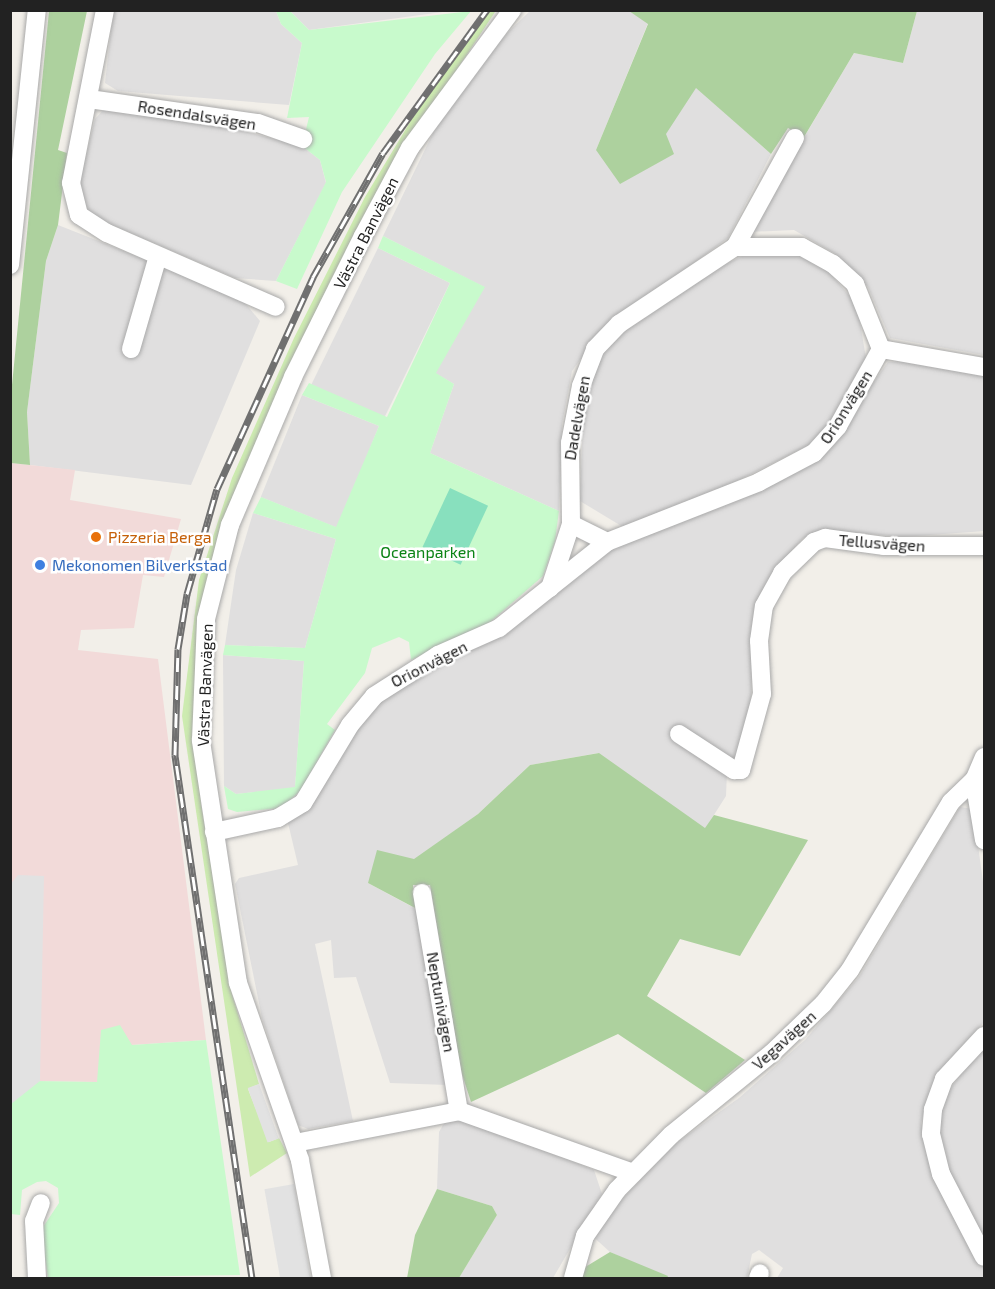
<!DOCTYPE html>
<html>
<head>
<meta charset="utf-8">
<style>
	body { margin:0 }
	#map { position:relative; width:995px; height:1289px; overflow:hidden; background:#f2efe9; font-family:"Exo 2",sans-serif }
	div>[style] { position:absolute }
	.residential>* { inset:0; background:#e0dfdf; transform-origin:0 0 }
	.commercial>* { inset:0; background:#f2dad9 }
	.grass>* { inset:0; background:#cdebb0 }
	.forest>* { inset:0; background:#add19e }
	.park>* { inset:0; background:#c8facc }
	.pitch>* { inset:0; background:#88e0be; transform-origin:0 0 }
	.parking>* { inset:0; background:#e2e2e2; transform-origin:0 0 }
	.roads { filter:drop-shadow(0 0 2px #a9a9a9) drop-shadow(0 0 2px #a9a9a9) }
	.minor>* { height:18px; margin:-9px; padding:0 9px; transform-origin:9px; border-radius:9px; background:#fff }
	.rail>* { height:7px; margin-top:-3.5px; transform-origin:0; background:repeating-linear-gradient(90deg,#fff 0 14px,#707070 0 28px); box-sizing:border-box; border-block:2px solid #707070 }
	.dots>* { width:16px; height:16px; translate:-50% -50%; box-sizing:border-box; border:3px solid #fff; border-radius:50% }
	span { translate:-50% -50%; white-space:nowrap; text-align:center; line-height:1.15; -webkit-text-stroke:5px #fff; paint-order:stroke }
	.street-label { font-size:16px; color:#222 }
	.food-label { font-size:16px; color:#c56008 }
	.left { translate:0 -50%; text-align:left }
	.park-label { font-size:16px; color:#0c8416 }
	.shop-label { font-size:16px; color:#366cbe }
	.frame { position:absolute; inset:0; border:12px solid #222; pointer-events:none }
</style>
</head>
<body>
<div id="map">
	<div class="residential">
		<div style="clip-path:polygon(113px 11px,276px 11px,281px 24px,302px 43px,289px 105px,118px 91px,105px 83px)"></div>
		<div style="clip-path:polygon(290px 11px,450px 11px,309px 30px)"></div>
		<div style="clip-path:polygon(530px 11px,629px 11px,648px 23px,596px 150px,665px 134px,696px 87px,771px 154px,728px 238px,600px 332px,572px 371px,562px 424px,559px 511px,430px 453px,454px 384px,435px 373px,484px 287px,383px 236px,435px 129px,496px 44px)"></div>
		<div style="clip-path:polygon(917px 11px,984px 11px,984px 355px,890px 338px,868px 287px,834px 253px,794px 230px,748px 232px,854px 53px,903px 63px)"></div>
		<div style="clip-path:polygon(105px 108px,232px 128px,302px 146px,320px 160px,326px 183px,276px 281px,235px 278px,91px 216px,78px 188px,95px 119px)"></div>
		<div style="clip-path:polygon(58px 225px,240px 297px,260px 321px,191px 485px,30px 465px,27px 412px,46px 261px)"></div>
		<div style="left:378px;top:248px;width:80px;height:152px;rotate:26deg"></div>
		<div style="clip-path:polygon(795px 253px,830px 273px,857px 305px,867px 364px,819px 440px,719px 490px,623px 527px,580px 501px,584px 391px,606px 345px,684px 283px,745px 255px)"></div>
		<div style="clip-path:polygon(911px 361px,984px 372px,984px 531px,903px 537px,827px 530px,803px 538px,774px 571px,753px 649px,750px 719px,740px 756px,727px 772px,726px 796px,705px 829px,598px 753px,530px 765px,478px 814px,414px 860px,368px 883px,418px 910px,448px 1085px,390px 1083px,356px 977px,334px 978px,331px 940px,315px 944px,353px 1121px,308px 1129px,298px 1125px,262px 1018px,235px 884px,239px 878px,298px 865px,288px 823px,358px 721px,389px 690px,613px 543px,827px 448px,888px 362px)"></div>
		<div style="left:302px;top:395px;width:83px;height:110px;rotate:22deg"></div>
		<div style="clip-path:polygon(253px 513px,336px 539px,305px 648px,225px 645px,236px 570px)"></div>
		<div style="clip-path:polygon(223px 655px,304px 661px,295px 788px,236px 794px,224px 786px)"></div>
		<div style="clip-path:polygon(960px 807px,973px 809px,984px 889px,984px 1022px,957px 1052px,928px 1100px,921px 1123px,935px 1172px,984px 1267px,984px 1278px,777px 1278px,783px 1268px,759px 1250px,752px 1254px,747px 1278px,667px 1278px,610px 1252px,589px 1233px,675px 1144px,739px 1098px,805px 1040px,859px 977px)"></div>
		<div style="clip-path:polygon(984px 1042px,984px 1239px,945px 1169px,934px 1135px,942px 1100px)"></div>
		<div style="clip-path:polygon(447px 1118px,466px 1118px,594px 1170px,602px 1194px,553px 1278px,459px 1278px,497px 1215px,492px 1206px,437px 1189px,439px 1132px)"></div>
	</div>
	<div class="commercial">
		<div style="clip-path:polygon(11px 463px,75px 470px,70px 500px,181px 519px,164px 577px,143px 575px,134px 628px,81px 630px,78px 650px,158px 659px,206px 1040px,131px 1045px,97px 1082px,35px 1081px,11px 1104px)"></div>
	</div>
	<div class="grass">
		<div style="clip-path:polygon(490px 11px,495px 12px,386px 177px,234px 506px,195px 736px,201px 803px,232px 994px,259px 1084px,248px 1089px,269px 1142px,279px 1138px,287px 1153px,250px 1177px,182px 716px,199px 580px,232px 478px,294px 338px,365px 197px,413px 117px)"></div>
	</div>
	<div class="forest">
		<div style="clip-path:polygon(49px 11px,87px 11px,58px 150px,67px 153px,58px 225px,46px 261px,27px 412px,30px 465px,11px 463px,11px 395px)"></div>
		<div style="clip-path:polygon(629px 11px,917px 11px,903px 63px,854px 53px,804px 137px,788px 128px,771px 154px,696px 88px,666px 134px,674px 154px,620px 184px,596px 150px,648px 24px)"></div>
		<div style="clip-path:polygon(599px 753px,705px 828px,714px 815px,808px 840px,740px 956px,680px 939px,647px 996px,745px 1060px,706px 1093px,618px 1034px,471px 1102px,461px 1071px,430px 885px,413px 885px,415px 908px,368px 883px,377px 850px,414px 859px,478px 814px,530px 765px)"></div>
		<div style="clip-path:polygon(437px 1189px,492px 1206px,497px 1215px,459px 1278px,407px 1278px,415px 1235px)"></div>
		<div style="clip-path:polygon(610px 1252px,668px 1276px,667px 1278px,581px 1278px,582px 1269px)"></div>
	</div>
	<div class="park">
		<div style="clip-path:polygon(276px 11px,290px 11px,309px 30px,471px 11px,435px 54px,342px 192px,297px 289px,276px 281px,326px 182px,320px 160px,302px 146px,309px 117px,287px 118px,302px 43px,281px 24px)"></div>
		<div style="clip-path:polygon(383px 236px,485px 287px,436px 373px,454px 384px,430px 453px,559px 511px,555px 541px,543px 576px,488px 624px,411px 660px,409px 642px,399px 637px,372px 648px,365px 673px,327px 724px,335px 730px,300px 791px,281px 808px,237px 812px,228px 809px,224px 786px,236px 794px,295px 787px,304px 661px,223px 655px,225px 645px,305px 648px,336px 539px,253px 513px,261px 497px,336px 527px,379px 426px,302px 395px,309px 383px,387px 417px,450px 283px,378px 248px)"></div>
		<div style="clip-path:polygon(120px 1025px,132px 1045px,206px 1040px,240px 1275px,48px 1278px,41px 1230px,59px 1203px,58px 1188px,46px 1181px,37px 1182px,22px 1190px,20px 1215px,11px 1214px,10px 1104px,35px 1081px,97px 1082px,101px 1030px)"></div>
	</div>
	<div class="pitch">
		<div style="left:450px;top:488px;width:42px;height:65px;rotate:25deg"></div>
	</div>
	<div class="parking">
		<div style="clip-path:polygon(18px 875px,44px 876px,40px 1081px,11px 1104px,10px 885px)"></div>
		<div style="left:259px;top:1084px;width:58px;height:12px;rotate:70deg"></div>
		<div style="left:294px;top:1184px;width:95px;height:30px;rotate:80deg"></div>
	</div>
	<div class="roads">
		<div class="minor">
			<div style="left:105px;top:10px;width:176px;rotate:101.1deg"></div>
			<div style="left:71px;top:183px;width:33px;rotate:76deg"></div>
			<div style="left:79px;top:215px;width:33px;rotate:33deg"></div>
			<div style="left:107px;top:233px;width:184px;rotate:23.6deg"></div>
			<div style="left:89px;top:99px;width:171px;rotate:8.1deg"></div>
			<div style="left:258px;top:123px;width:48px;rotate:19.6deg"></div>
			<div style="left:795px;top:138px;width:124px;rotate:118.8deg"></div>
			<div style="left:735px;top:247px;width:67px"></div>
			<div style="left:802px;top:247px;width:35px;rotate:29deg"></div>
			<div style="left:833px;top:264px;width:30px;rotate:42deg"></div>
			<div style="left:855px;top:284px;width:70px;rotate:68.2deg"></div>
			<div style="left:10px;top:265px;width:256px;rotate:-84deg"></div>
			<div style="left:131px;top:349px;width:97px;rotate:-73.8deg"></div>
			<div style="left:881px;top:349px;width:105px;rotate:9.9deg"></div>
			<div style="left:571px;top:524px;width:40px;rotate:26.6deg"></div>
			<div style="left:550px;top:588px;width:67px;rotate:-71.8deg"></div>
			<div style="left:571px;top:524px;width:81px;rotate:-90.7deg"></div>
			<div style="left:570px;top:443px;width:58px;rotate:-79.1deg"></div>
			<div style="left:581px;top:386px;width:40px;rotate:-69deg"></div>
			<div style="left:595px;top:349px;width:35px;rotate:-46deg"></div>
			<div style="left:619px;top:324px;width:139px;rotate:-33.6deg"></div>
			<div style="left:679px;top:734px;width:66px;rotate:33.2deg"></div>
			<div style="left:734px;top:770px;width:7px"></div>
			<div style="left:741px;top:770px;width:79px;rotate:-74.6deg"></div>
			<div style="left:762px;top:694px;width:53px;rotate:-93.2deg"></div>
			<div style="left:759px;top:641px;width:35px;rotate:-82deg"></div>
			<div style="left:764px;top:606px;width:38px;rotate:-61deg"></div>
			<div style="left:782px;top:573px;width:45px;rotate:-44.1deg"></div>
			<div style="left:814px;top:542px;width:12px;rotate:-20deg"></div>
			<div style="left:825px;top:538px;width:60px;rotate:7.7deg"></div>
			<div style="left:884px;top:546px;width:100px"></div>
			<div style="left:984px;top:757px;width:25px;rotate:113deg"></div>
			<div style="left:974px;top:780px;width:61px;rotate:80.5deg"></div>
			<div style="left:214px;top:832px;width:66px;rotate:-12.3deg"></div>
			<div style="left:278px;top:818px;width:29px;rotate:-31deg"></div>
			<div style="left:303px;top:803px;width:91px;rotate:-58.9deg"></div>
			<div style="left:350px;top:725px;width:38px;rotate:-50deg"></div>
			<div style="left:374px;top:696px;width:76px;rotate:-32.6deg"></div>
			<div style="left:438px;top:655px;width:67px;rotate:-23.9deg"></div>
			<div style="left:499px;top:628px;width:138px;rotate:-38.5deg"></div>
			<div style="left:607px;top:542px;width:163px;rotate:-21.5deg"></div>
			<div style="left:759px;top:482px;width:62px;rotate:-27.8deg"></div>
			<div style="left:814px;top:453px;width:36px;rotate:-48deg"></div>
			<div style="left:838px;top:426px;width:88px;rotate:-60.8deg"></div>
			<div style="left:422px;top:893px;width:221px;rotate:80.4deg"></div>
			<div style="left:984px;top:1036px;width:59px;rotate:132.9deg"></div>
			<div style="left:944px;top:1079px;width:33px;rotate:110deg"></div>
			<div style="left:933px;top:1110px;width:24px;rotate:95deg"></div>
			<div style="left:931px;top:1134px;width:41px;rotate:76deg"></div>
			<div style="left:941px;top:1174px;width:93px;rotate:62.6deg"></div>
			<div style="left:295px;top:1143px;width:167px;rotate:-11deg"></div>
			<div style="left:459px;top:1111px;width:185px;rotate:19.6deg"></div>
			<div style="left:37px;top:1278px;width:57px;rotate:-93deg"></div>
			<div style="left:34px;top:1221px;width:19px;rotate:-69deg"></div>
			<div style="left:322px;top:1278px;width:120px;rotate:-100.6deg"></div>
			<div style="left:300px;top:1160px;width:188px;rotate:-109.3deg"></div>
			<div style="left:238px;top:983px;width:246px;rotate:-98.7deg"></div>
			<div style="left:201px;top:740px;width:121px;rotate:-87.6deg"></div>
			<div style="left:206px;top:619px;width:97px;rotate:-75.7deg"></div>
			<div style="left:230px;top:525px;width:161px;rotate:-66.9deg"></div>
			<div style="left:293px;top:377px;width:157px;rotate:-63.6deg"></div>
			<div style="left:363px;top:236px;width:100px;rotate:-61.9deg"></div>
			<div style="left:410px;top:148px;width:172px;rotate:-53.5deg"></div>
			<div style="left:573px;top:1278px;width:44px;rotate:-74.1deg"></div>
			<div style="left:585px;top:1236px;width:56px;rotate:-55.2deg"></div>
			<div style="left:617px;top:1190px;width:77px;rotate:-45.5deg"></div>
			<div style="left:671px;top:1135px;width:130px;rotate:-39.1deg"></div>
			<div style="left:772px;top:1053px;width:71px;rotate:-43.9deg"></div>
			<div style="left:823px;top:1004px;width:43px;rotate:-51.5deg"></div>
			<div style="left:850px;top:970px;width:196px;rotate:-59deg"></div>
			<div style="left:951px;top:802px;width:32px;rotate:-44deg"></div>
			<div style="left:758px;top:1278px;width:5px;rotate:-68deg"></div>
		</div>
	</div>
	<div class="rail">
		<div style="left:252px;top:1278px;width:529px;rotate:-98.38deg"></div>
		<div style="left:175px;top:755px;width:106px;rotate:-88.4deg"></div>
		<div style="left:178px;top:649px;width:56px;rotate:-80.7deg"></div>
		<div style="left:187px;top:594px;width:109px;rotate:-74.1deg"></div>
		<div style="left:217px;top:489px;width:233px;rotate:-65.6deg"></div>
		<div style="left:313px;top:277px;width:142px;rotate:-60.6deg"></div>
		<div style="left:383px;top:153px;width:177px;rotate:-54deg"></div>
	</div>
	<div class="dots">
		<div style="left:96px;top:537px;background:#e8710a"></div>
		<div style="left:40px;top:565px;background:#3f7fe0"></div>
	</div>
	<div class="street-label">
		<span style="left:197px;top:115px;rotate:9deg">Rosendalsvägen</span>
		<span style="left:366px;top:233px;rotate:-63deg">Västra Banvägen</span>
		<span style="left:846px;top:407px;rotate:-58deg">Orionvägen</span>
		<span style="left:577px;top:418px;rotate:-80deg">Dadelvägen</span>
		<span style="left:882px;top:543px;rotate:4deg">Tellusvägen</span>
		<span style="left:429px;top:664px;rotate:-27deg">Orionvägen</span>
		<span style="left:205px;top:685px;rotate:-88deg">Västra Banvägen</span>
		<span style="left:441px;top:1002px;rotate:80deg">Neptunivägen</span>
		<span style="left:784px;top:1040px;rotate:-42deg">Vegavägen</span>
	</div>
	<div class="food-label">
		<span class="left" style="left:108px;top:537px">Pizzeria Berga</span>
	</div>
	<div class="park-label">
		<span style="left:428px;top:552px">Oceanparken</span>
	</div>
	<div class="shop-label">
		<span class="left" style="left:52px;top:565px">Mekonomen Bilverkstad</span>
	</div>
	<div class="frame"></div>
</div>
</body>
</html>
